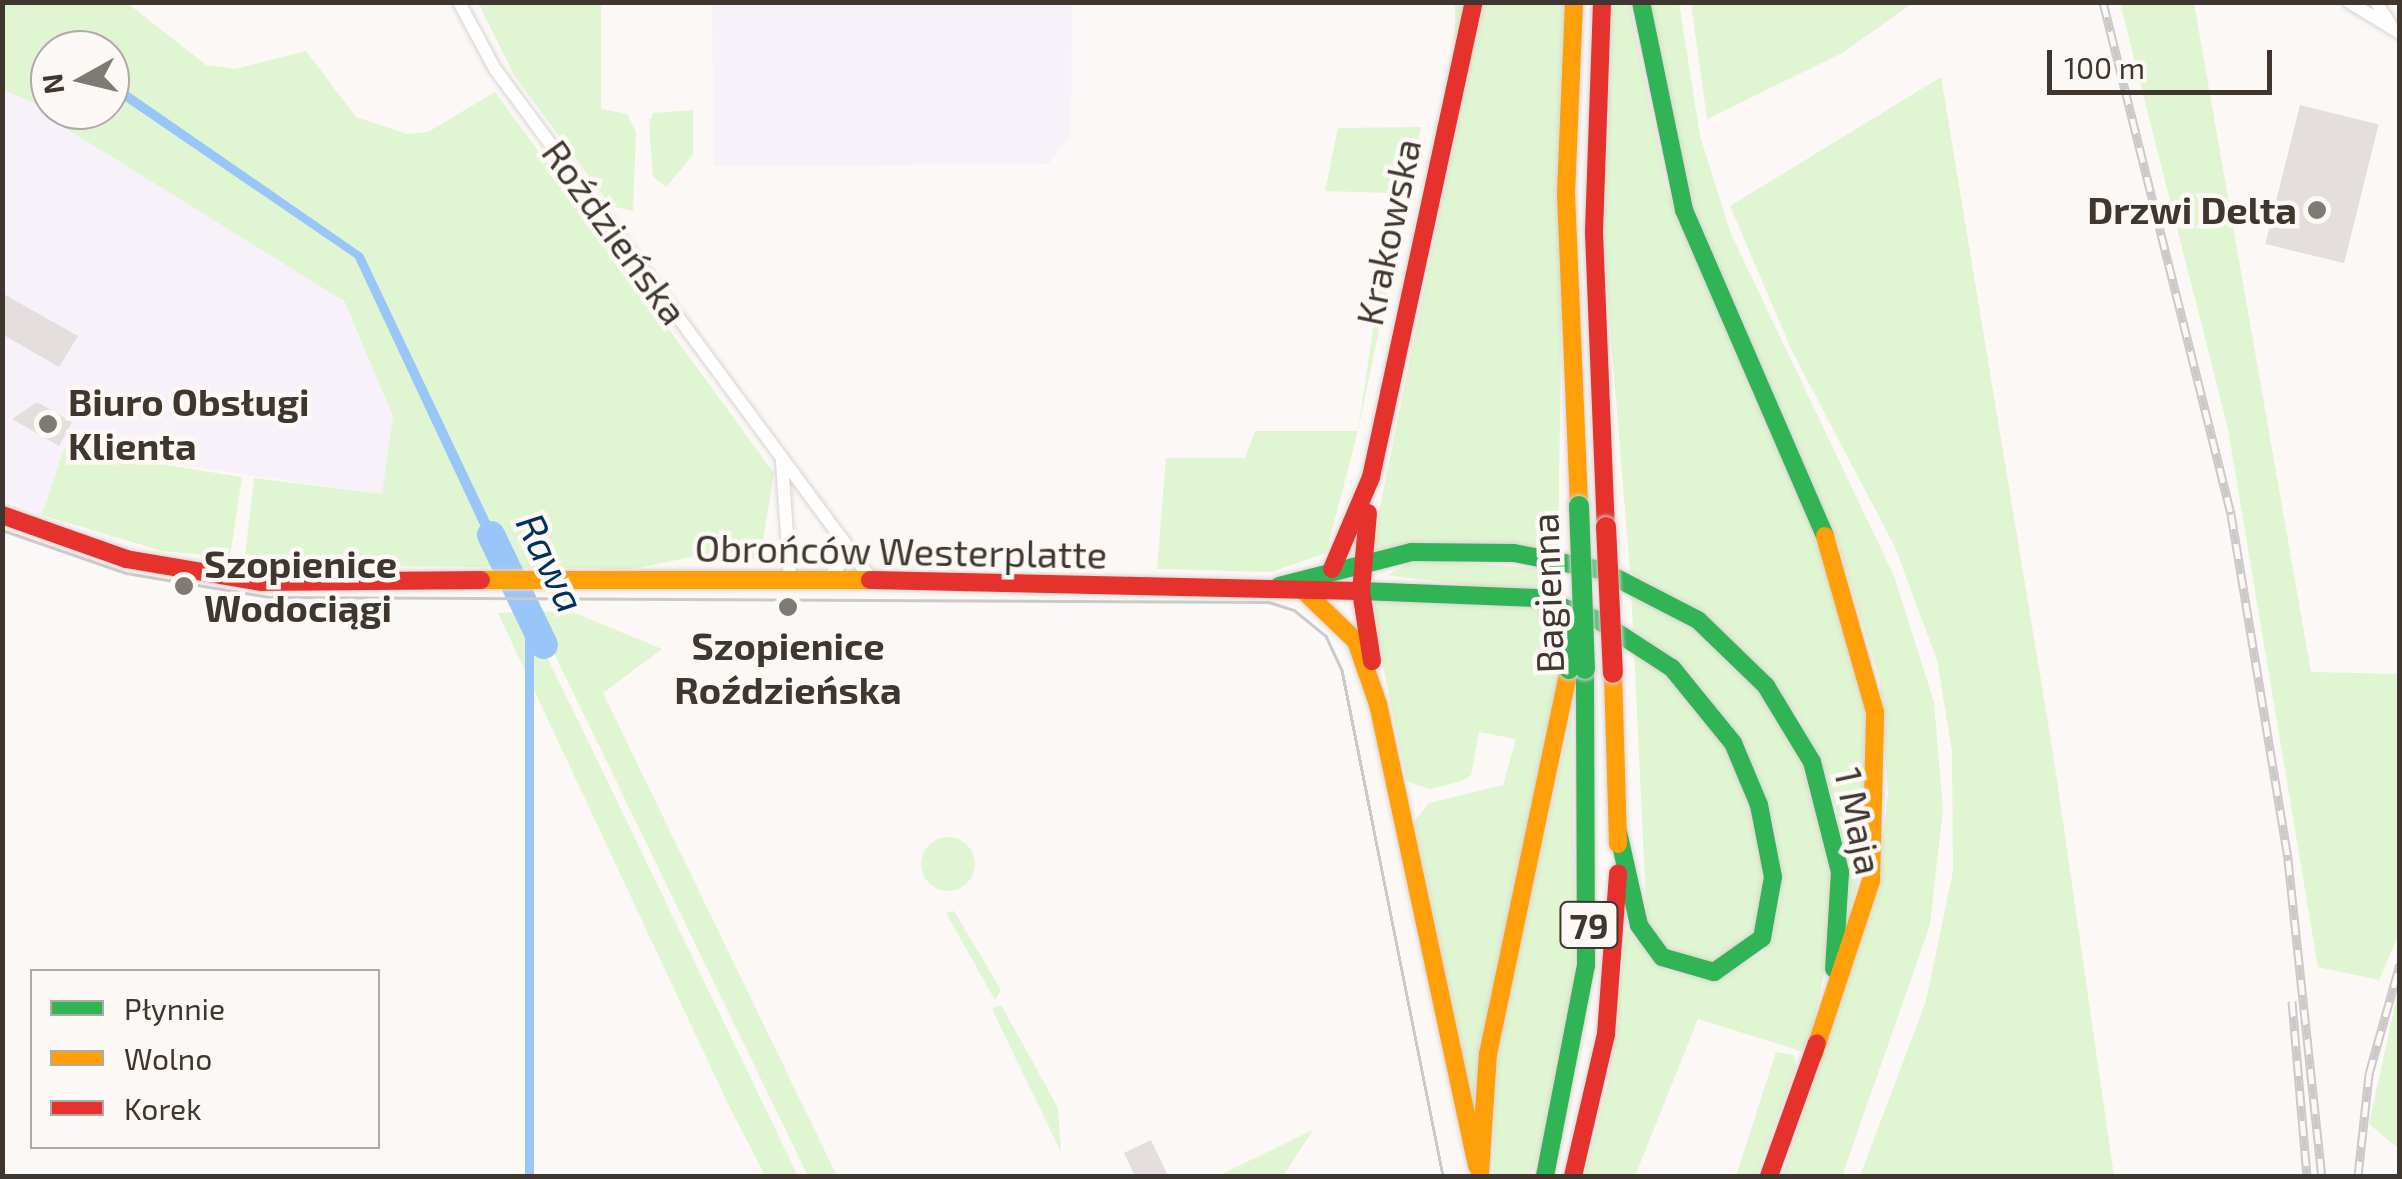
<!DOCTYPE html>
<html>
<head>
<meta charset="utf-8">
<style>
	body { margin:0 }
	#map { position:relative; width:2402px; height:1179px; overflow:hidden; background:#fbf8f6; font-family:"Exo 2",sans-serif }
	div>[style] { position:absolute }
	.commercial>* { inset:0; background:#f7f1f9 }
	.green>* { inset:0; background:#e0f5d1; transform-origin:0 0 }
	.round { border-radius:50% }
	.water>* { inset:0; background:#99c6f9; transform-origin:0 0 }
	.river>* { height:28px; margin:-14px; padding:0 14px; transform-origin:14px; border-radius:14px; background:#99c6f9 }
	.building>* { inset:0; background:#e4dedc; transform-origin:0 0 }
	.roads { filter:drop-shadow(0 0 2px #d9d3cf) drop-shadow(0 0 2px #d9d3cf) }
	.street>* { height:12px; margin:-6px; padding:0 6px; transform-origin:6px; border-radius:6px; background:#fefefe }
	.fast>* { height:18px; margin:-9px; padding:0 9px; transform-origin:9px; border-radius:9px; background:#30b455 }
	.slow>* { height:18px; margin:-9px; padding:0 9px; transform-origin:9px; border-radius:9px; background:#ff9f0a }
	.jam>* { height:18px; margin:-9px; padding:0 9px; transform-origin:9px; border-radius:9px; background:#e5322d }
	.tram>* { height:2.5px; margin:-1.25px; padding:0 1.25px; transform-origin:1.25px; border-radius:1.25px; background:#cbcaca }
	.rail>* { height:9px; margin-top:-4.5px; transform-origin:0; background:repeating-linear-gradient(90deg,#fcf8f5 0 15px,#cbcaca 0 30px); box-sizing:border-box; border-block:2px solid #cbcaca }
	.bridges { filter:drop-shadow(0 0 2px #d7d4d2) drop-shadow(0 0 2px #d7d4d2) }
	.fast-bridge>* { height:20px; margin:-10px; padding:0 10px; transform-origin:10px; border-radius:10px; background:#30b455 }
	.jam-bridge>* { height:20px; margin:-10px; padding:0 10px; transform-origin:10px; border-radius:10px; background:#e5322d }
	.dots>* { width:28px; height:28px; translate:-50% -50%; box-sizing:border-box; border:5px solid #fcf8f5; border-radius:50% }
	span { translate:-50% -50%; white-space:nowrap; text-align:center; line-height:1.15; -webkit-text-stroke:9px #fcf8f5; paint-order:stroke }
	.shield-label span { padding:2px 8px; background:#fcf8f5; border:2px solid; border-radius:8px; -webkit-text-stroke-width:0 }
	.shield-label { font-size:35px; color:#3e362f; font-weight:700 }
	.poi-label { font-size:38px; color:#3e362f; font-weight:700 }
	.right { translate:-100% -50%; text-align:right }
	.left { translate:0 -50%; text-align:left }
	.street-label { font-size:38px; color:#3e362f }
	.water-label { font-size:40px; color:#00315e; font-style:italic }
	.frame { position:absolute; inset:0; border:5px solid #3e362f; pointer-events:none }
	.legend { position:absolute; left:30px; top:969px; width:350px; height:180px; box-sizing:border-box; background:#fcf8f5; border:2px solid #b0aaa6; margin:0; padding:12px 18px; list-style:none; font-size:30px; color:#3e362f }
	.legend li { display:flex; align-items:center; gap:20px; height:50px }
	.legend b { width:50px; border:2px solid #b0aaa6 }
	.north { position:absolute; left:30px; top:30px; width:100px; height:100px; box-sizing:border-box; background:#fcf8f5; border:2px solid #b0aaa6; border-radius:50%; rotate:262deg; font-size:28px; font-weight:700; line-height:40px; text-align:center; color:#3e362f }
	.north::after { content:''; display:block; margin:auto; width:35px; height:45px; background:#807a75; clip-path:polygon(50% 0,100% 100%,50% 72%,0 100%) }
	.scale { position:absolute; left:2047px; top:50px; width:225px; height:45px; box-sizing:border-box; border:5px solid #3e362f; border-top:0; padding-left:12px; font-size:30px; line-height:35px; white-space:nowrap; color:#3e362f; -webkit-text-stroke:8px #fcf8f5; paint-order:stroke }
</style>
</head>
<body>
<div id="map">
	<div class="commercial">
		<div style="clip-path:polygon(712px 3px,1072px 3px,1071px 135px,1048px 164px,714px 166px)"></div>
		<div style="clip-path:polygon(2px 90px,53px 112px,343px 301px,393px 416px,383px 494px,64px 449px,42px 515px,3px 498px)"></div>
	</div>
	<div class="green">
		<div style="clip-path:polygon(evenodd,126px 2px,206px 65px,235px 69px,306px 51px,356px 117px,407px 134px,428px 132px,495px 92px,774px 473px,760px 559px,691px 557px,633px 569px,244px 564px,254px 478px,382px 494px,393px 416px,344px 301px,64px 127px,54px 112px,3px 90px,3px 3px,126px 2px,50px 50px,110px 50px,110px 110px,50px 110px,50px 50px)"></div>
		<div style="clip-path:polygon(478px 3px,601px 3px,601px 109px,627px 114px,636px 132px,633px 211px,611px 206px,514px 75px)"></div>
		<div style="left:1455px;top:3px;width:9px;height:562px"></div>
		<div style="clip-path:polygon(1482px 3px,1566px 3px,1558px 550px,1426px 542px,1371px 551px)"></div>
		<div style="clip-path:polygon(1611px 3px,1629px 3px,1667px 188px,1823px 557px,1866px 710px,1863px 861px,1849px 917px,1836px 806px,1798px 716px,1716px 623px,1630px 572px,1603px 239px)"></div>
		<div style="clip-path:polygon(1649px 3px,1679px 3px,1700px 136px,1731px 234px,1894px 576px,1934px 702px,1943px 809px,1930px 925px,1842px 1176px,1782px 1176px,1877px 893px,1888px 793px,1879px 677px,1838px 545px,1693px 206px)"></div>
		<div style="clip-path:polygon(1691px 3px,1691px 2px,1913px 3px,1842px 53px,1707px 119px)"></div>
		<div style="clip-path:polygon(2120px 3px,2194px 3px,2311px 672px,2399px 674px,2399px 934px,2379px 980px,2318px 967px,2228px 429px)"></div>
		<div style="clip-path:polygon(1941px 77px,2053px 753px,2114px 1176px,1860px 1176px,1926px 1001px,1953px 871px,1952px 751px,1937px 660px,1895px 547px,1792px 351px,1730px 206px)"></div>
		<div style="clip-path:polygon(693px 110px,693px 155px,666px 187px,653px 176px,649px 124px,653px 113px)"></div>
		<div style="clip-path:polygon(1421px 127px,1358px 431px,1326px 553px,1271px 572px,1157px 569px,1166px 458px,1245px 458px,1255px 431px,1358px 431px,1393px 193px,1325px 191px,1338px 128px)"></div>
		<div style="clip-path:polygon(64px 449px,242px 477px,230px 557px,162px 551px,42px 515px)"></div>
		<div style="clip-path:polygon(1415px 560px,1558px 570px,1560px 597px,1387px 575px)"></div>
		<div style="clip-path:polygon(1631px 592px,1704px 635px,1761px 693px,1800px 756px,1831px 873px,1827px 960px,1807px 1053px,1698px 1019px,1635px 1176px,1584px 1176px,1608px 1082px,1626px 929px,1666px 970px,1714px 981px,1763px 953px,1781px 900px,1775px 828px,1744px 745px,1688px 671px,1633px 630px)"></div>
		<div style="clip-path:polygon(1369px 600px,1519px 601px,1560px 613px,1563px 658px,1473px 1106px,1414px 822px,1429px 803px,1503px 785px,1516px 739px,1479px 732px,1471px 776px,1459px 782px,1429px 789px,1407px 781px)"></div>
		<div style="clip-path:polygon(570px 611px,662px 649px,603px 693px,837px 1176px,808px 1176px,534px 612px)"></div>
		<div style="clip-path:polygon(525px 612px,588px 741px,798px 1176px,765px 1176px,728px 1104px,498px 613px)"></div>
		<div style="clip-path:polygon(1634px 648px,1676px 681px,1719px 735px,1755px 815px,1765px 878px,1759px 930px,1716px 965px,1671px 955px,1647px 925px)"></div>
		<div style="clip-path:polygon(1572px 712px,1575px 974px,1540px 1155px,1530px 1176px,1493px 1176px,1495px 1060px)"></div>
		<div class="round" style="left:921px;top:837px;width:54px;height:54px"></div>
		<div style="clip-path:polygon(954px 911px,1001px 990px,995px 1000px,946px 913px)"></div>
		<div style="clip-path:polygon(2399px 987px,2399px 1149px,2369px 1124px)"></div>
		<div style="clip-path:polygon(1001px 1005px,1058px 1108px,1061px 1152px,992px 1009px)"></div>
		<div style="clip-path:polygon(1776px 1052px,1794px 1055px,1796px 1067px,1756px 1176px,1736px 1176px)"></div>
		<div style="clip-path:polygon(1313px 1130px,1283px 1176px,1218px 1176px)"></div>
	</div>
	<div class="water">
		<div style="clip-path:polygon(110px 79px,363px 254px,513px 570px,501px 570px,355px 258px,125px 101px)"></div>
		<div style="left:525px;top:612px;width:9px;height:627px"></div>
	</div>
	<div class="river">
		<div style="left:491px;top:535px;width:122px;rotate:64.3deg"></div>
	</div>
	<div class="building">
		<div style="left:2300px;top:105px;width:81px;height:143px;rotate:14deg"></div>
		<div style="clip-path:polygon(2px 293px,78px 336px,59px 367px,2px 334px)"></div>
		<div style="clip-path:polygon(37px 402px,72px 422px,59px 446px,12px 419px)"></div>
		<div style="clip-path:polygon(1151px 1140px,1168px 1176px,1135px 1176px,1124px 1153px)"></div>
	</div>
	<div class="roads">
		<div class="street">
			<div style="left:459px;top:2px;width:76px;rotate:61.8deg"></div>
			<div style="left:495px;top:69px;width:583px;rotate:53.58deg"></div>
			<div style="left:841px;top:538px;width:24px;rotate:88deg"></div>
			<div style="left:842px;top:562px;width:21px;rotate:129deg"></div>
			<div style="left:2349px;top:2px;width:60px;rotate:31.3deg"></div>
			<div style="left:2376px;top:2px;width:27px;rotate:57deg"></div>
			<div style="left:782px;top:463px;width:115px;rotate:86deg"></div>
			<div style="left:842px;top:539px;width:53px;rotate:54.2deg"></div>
		</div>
		<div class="fast">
			<div style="left:1641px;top:2px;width:212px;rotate:78.3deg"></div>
			<div style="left:1684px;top:210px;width:355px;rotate:66.6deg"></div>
			<div style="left:1279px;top:586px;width:136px;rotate:-14.4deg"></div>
			<div style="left:1411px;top:552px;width:103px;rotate:0.6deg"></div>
			<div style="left:1514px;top:553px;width:89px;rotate:11.1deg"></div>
			<div style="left:1601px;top:570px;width:109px;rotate:27.3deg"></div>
			<div style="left:1698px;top:620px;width:95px;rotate:44.1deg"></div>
			<div style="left:1766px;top:686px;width:89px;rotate:58.8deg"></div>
			<div style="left:1812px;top:762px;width:114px;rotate:75.7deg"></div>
			<div style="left:1840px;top:872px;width:97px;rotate:93.5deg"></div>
			<div style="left:1361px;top:591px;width:176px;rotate:2.3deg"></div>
			<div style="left:1537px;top:598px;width:65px;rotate:19.8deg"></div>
			<div style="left:1598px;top:620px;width:88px;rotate:33deg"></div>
			<div style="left:1672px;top:668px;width:97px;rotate:50.9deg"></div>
			<div style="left:1733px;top:743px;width:67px;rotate:67.2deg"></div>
			<div style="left:1759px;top:805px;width:73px;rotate:79deg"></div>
			<div style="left:1773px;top:877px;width:62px;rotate:100.2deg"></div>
			<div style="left:1762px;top:938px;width:59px;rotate:144.7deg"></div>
			<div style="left:1714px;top:972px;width:54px;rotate:-163.9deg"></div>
			<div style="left:1662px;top:957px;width:39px;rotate:-126deg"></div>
			<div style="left:1639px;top:925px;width:95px;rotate:-102.7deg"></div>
			<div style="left:1545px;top:1176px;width:214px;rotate:-79deg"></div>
			<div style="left:1586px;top:966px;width:297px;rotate:-90.2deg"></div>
		</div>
		<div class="slow">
			<div style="left:1574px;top:2px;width:192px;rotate:92.4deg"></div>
			<div style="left:1566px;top:194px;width:312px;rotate:87.6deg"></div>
			<div style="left:481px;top:580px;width:389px"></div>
			<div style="left:1305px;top:592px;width:71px;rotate:43.9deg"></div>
			<div style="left:1356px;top:641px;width:67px;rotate:70.8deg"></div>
			<div style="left:1378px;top:704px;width:472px;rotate:77.9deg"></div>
			<div style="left:1613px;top:673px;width:171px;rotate:88.3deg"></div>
			<div style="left:1813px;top:1056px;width:184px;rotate:-71.7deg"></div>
			<div style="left:1871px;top:881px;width:169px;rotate:-88.6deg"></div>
			<div style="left:1875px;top:712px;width:183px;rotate:-105.9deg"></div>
			<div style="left:1480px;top:1173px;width:119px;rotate:-86.2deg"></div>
			<div style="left:1488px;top:1054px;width:393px;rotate:-78.1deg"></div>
		</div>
		<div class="jam">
			<div style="left:1602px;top:2px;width:231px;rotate:92deg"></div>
			<div style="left:1594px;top:233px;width:294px;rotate:87.7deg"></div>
			<div style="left:1368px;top:513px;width:78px;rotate:95.1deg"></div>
			<div style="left:1361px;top:591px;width:71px;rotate:81.1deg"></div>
			<div style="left:2px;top:515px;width:132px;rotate:19.5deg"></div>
			<div style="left:126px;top:559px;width:138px;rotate:9.6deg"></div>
			<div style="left:262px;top:582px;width:219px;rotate:-0.5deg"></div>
			<div style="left:1332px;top:569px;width:100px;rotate:-67deg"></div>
			<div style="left:1371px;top:477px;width:486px;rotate:-77.8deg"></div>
			<div style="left:870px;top:580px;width:491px;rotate:1.3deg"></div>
			<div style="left:1573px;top:1176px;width:146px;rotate:-76.9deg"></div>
			<div style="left:1606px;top:1034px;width:161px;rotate:-85.7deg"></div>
			<div style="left:1769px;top:1176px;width:141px;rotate:-70.2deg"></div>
		</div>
	</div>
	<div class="tram">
		<div style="left:2px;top:530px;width:131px;rotate:19.1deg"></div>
		<div style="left:126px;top:573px;width:145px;rotate:9.5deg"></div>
		<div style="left:269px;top:597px;width:1000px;rotate:0.29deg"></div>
		<div style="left:1269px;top:602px;width:26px;rotate:18deg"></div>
		<div style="left:1294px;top:610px;width:41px;rotate:39.1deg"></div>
		<div style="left:1326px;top:636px;width:38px;rotate:65deg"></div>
		<div style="left:1342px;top:670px;width:516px;rotate:78.71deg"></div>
	</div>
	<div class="rail">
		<div style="left:2103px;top:2px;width:528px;rotate:75.96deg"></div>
		<div style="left:2231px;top:514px;width:351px;rotate:80.6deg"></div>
		<div style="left:2288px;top:860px;width:318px;rotate:83.9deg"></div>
		<div style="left:2292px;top:1001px;width:176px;rotate:85.1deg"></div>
		<div style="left:2358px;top:1176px;width:103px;rotate:-83.8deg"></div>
		<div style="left:2369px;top:1074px;width:114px;rotate:-74.3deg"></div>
	</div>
	<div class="bridges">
		<div class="fast-bridge">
			<div style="left:1579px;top:506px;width:163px;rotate:87.9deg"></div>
			<div style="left:1569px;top:669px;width:37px;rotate:-82deg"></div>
		</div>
		<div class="jam-bridge">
			<div style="left:1606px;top:527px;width:146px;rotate:87.3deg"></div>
		</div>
	</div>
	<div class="dots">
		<div style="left:2317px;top:210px;background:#807a75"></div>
		<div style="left:48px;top:424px;background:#807a75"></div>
		<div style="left:184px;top:586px;background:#807a75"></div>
		<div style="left:788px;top:607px;background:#807a75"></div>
	</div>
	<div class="shield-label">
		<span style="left:1589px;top:925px">79</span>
	</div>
	<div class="poi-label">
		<span class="right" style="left:2297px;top:210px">Drzwi Delta</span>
		<span class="left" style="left:68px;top:424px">Biuro Obsługi<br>Klienta</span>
		<span class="left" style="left:204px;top:586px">Szopienice<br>Wodociągi</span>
		<span style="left:788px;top:668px">Szopienice<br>Roździeńska</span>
	</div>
	<div class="street-label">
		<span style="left:615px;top:232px;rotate:54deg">Roździeńska</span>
		<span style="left:1388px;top:232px;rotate:-78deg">Krakowska</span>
		<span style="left:901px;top:551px;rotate:1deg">Obrońców Westerplatte</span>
		<span style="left:1547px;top:593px;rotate:-92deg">Bagienna</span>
		<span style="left:1859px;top:821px;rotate:78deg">1 Maja</span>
	</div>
	<div class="water-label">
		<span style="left:552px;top:562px;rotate:64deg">Rawa</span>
	</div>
	<div class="frame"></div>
	<ul class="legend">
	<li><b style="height:12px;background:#30b455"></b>Płynnie</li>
	<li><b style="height:12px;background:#ff9f0a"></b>Wolno</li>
	<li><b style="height:12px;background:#e5322d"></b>Korek</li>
	</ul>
	<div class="north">N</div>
	<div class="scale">100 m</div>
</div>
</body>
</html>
